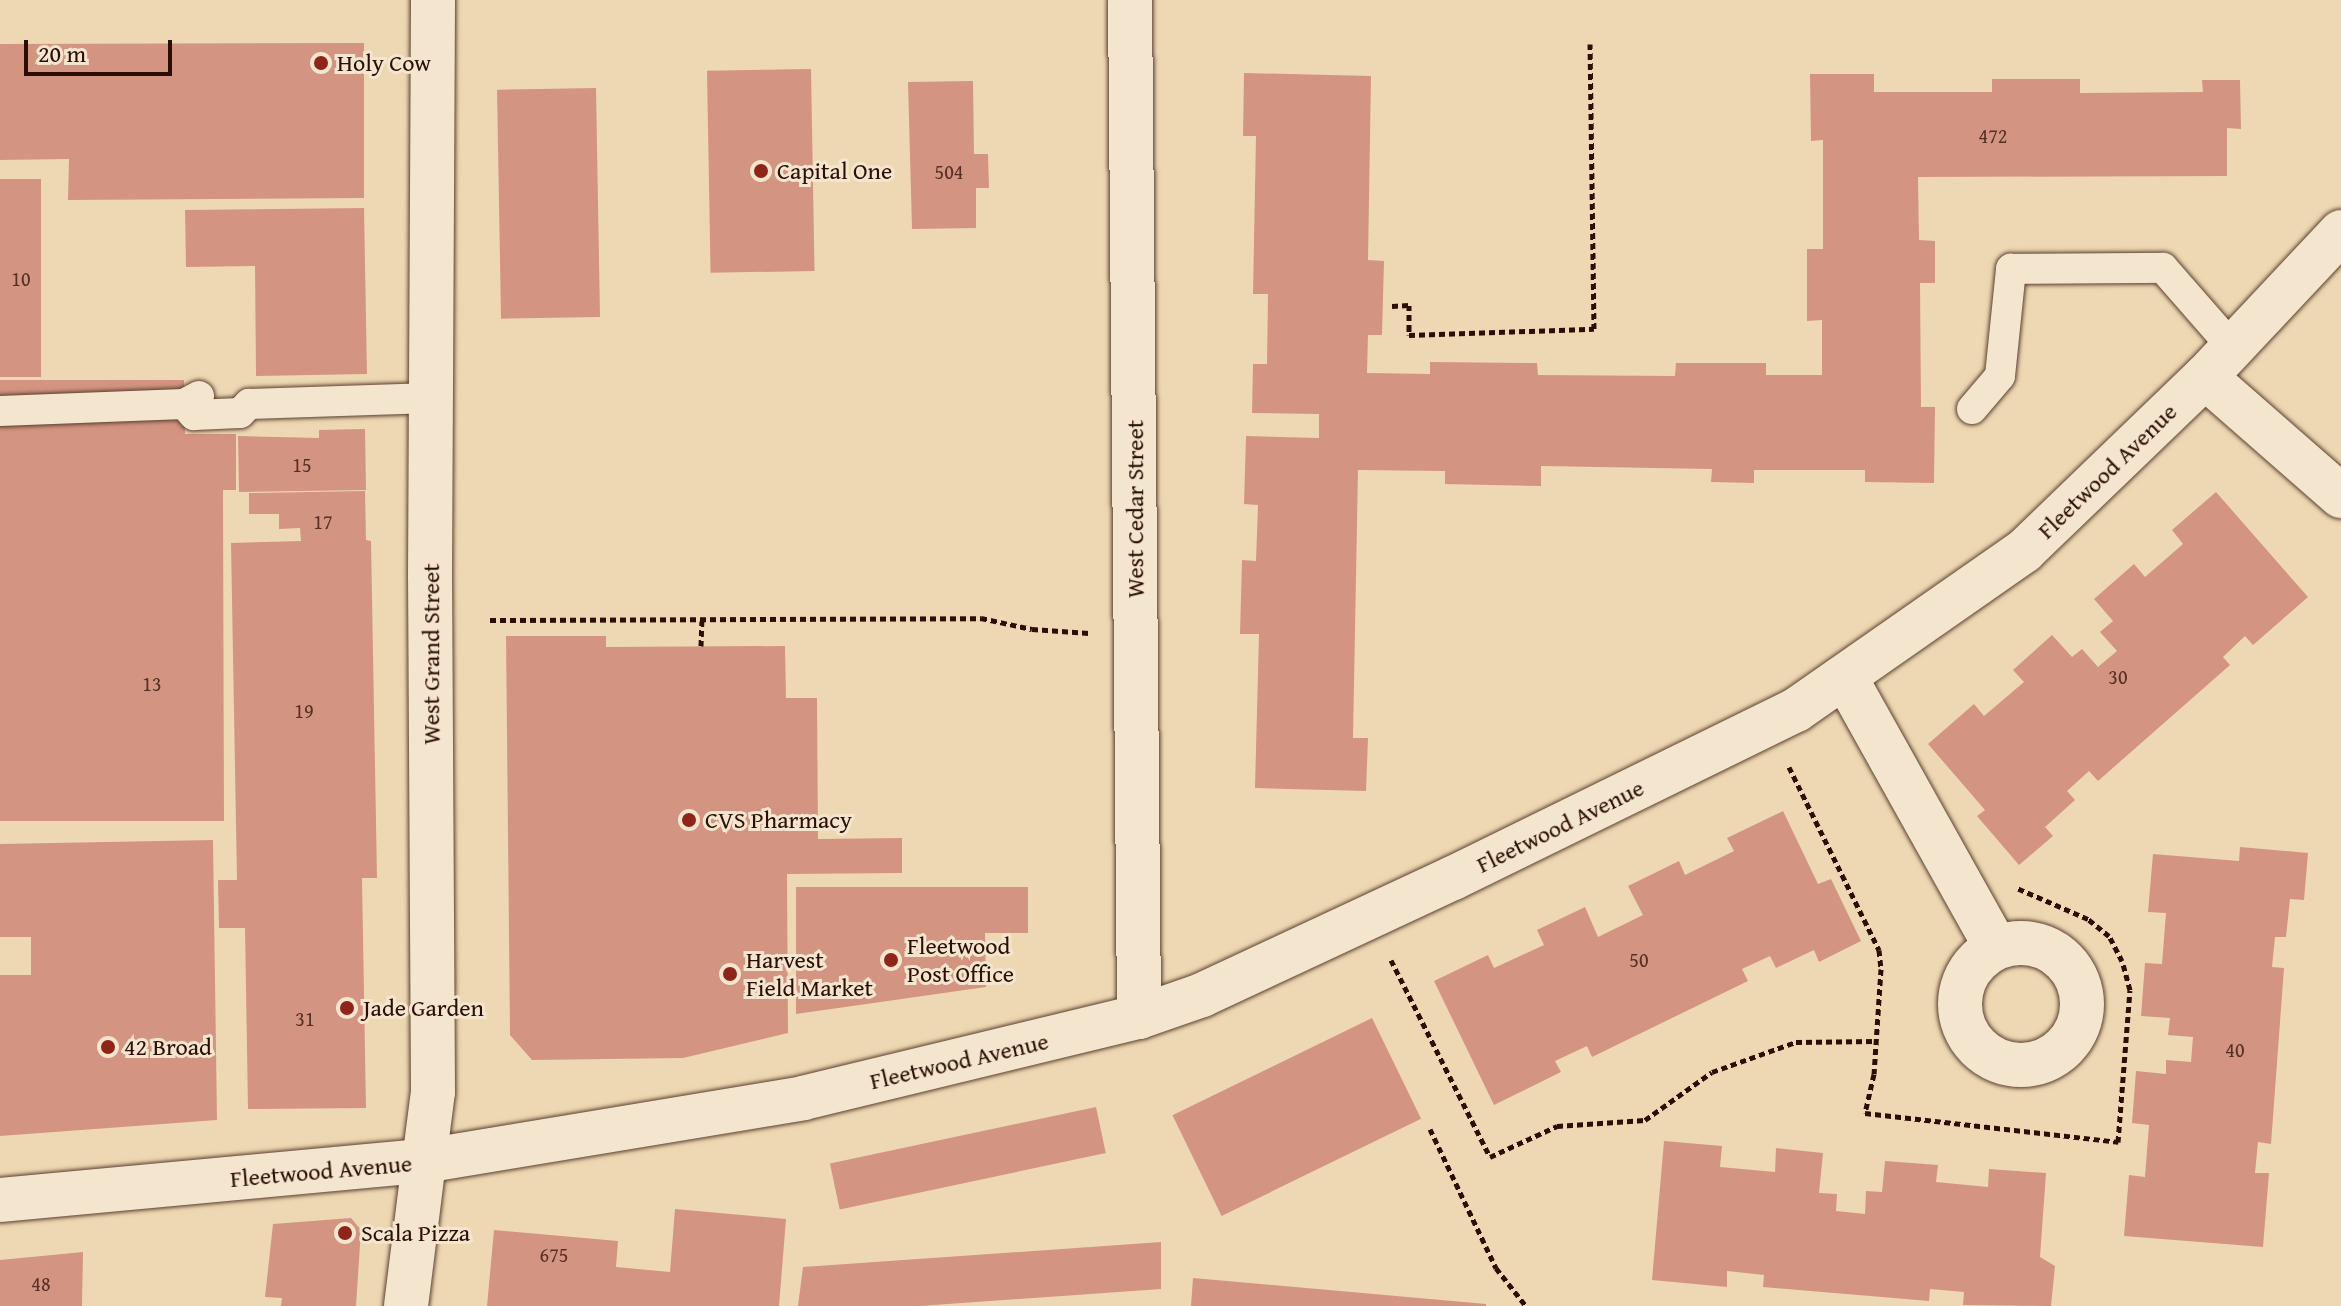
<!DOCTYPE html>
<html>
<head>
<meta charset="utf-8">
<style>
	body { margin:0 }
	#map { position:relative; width:2341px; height:1306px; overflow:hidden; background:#eed8b3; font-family:"Gentium Book Plus",serif }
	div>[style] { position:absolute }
	.building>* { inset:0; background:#d49482; transform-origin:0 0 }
	.path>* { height:5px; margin-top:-2.5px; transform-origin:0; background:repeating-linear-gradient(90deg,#2c0e04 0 6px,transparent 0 10px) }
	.roads { filter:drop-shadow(0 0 2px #5c4030) drop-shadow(0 0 2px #5c4030) }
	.lane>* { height:30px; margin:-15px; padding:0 15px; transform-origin:15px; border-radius:15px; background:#f4e6ce }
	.street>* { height:44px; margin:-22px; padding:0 22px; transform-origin:22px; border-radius:22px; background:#f4e6ce }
	.street>.ring { margin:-22px; padding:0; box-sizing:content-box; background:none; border:44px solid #f4e6ce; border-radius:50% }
	.secondary>* { height:44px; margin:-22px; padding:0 22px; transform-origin:22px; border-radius:22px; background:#f4e6ce }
	.dots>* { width:22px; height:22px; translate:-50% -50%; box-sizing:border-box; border:4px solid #f4e6ce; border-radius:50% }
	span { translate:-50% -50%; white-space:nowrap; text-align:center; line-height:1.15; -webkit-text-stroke:6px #f4e6ce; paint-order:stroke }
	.number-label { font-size:20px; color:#563024 }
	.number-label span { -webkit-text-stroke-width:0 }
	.poi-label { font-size:24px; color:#2c0e04 }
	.left { translate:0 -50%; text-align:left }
	.street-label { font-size:24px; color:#2c0e04 }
	.scale { position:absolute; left:24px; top:40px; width:148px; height:36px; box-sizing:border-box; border:4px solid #2c0e04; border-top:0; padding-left:10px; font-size:24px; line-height:28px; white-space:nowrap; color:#2c0e04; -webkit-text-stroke:6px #f4e6ce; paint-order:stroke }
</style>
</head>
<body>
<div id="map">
	<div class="building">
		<div style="clip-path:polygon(364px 43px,364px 198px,68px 200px,69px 159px,0 160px,0 44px)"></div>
		<div style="left:811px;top:69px;width:202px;height:104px;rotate:89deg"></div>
		<div style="clip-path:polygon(1244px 73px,1371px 76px,1368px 260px,1384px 261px,1382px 335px,1368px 335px,1367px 373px,1430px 374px,1430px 362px,1537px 363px,1538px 375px,1675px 376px,1676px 363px,1766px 363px,1766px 375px,1822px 375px,1822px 320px,1807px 321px,1807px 249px,1823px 249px,1823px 140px,1811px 141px,1810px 74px,1874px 74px,1874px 92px,1992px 92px,1992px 79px,2080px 79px,2080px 93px,2203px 92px,2202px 80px,2240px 80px,2241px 129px,2227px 128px,2227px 176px,1918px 177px,1919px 240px,1935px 241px,1935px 283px,1920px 283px,1921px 407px,1935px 407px,1934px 483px,1865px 482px,1865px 470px,1754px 470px,1754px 483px,1711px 482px,1712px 469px,1541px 466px,1541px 486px,1445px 484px,1445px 471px,1358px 470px,1353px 738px,1368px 738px,1366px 791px,1255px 788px,1259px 634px,1240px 634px,1242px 560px,1256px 561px,1258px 505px,1244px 504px,1246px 436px,1319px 438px,1319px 414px,1252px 413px,1253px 364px,1267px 364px,1268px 294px,1253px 294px,1256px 136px,1243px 136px)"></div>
		<div style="clip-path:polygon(973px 81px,974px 154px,988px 154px,989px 188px,976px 188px,976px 228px,912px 229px,908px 82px)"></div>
		<div style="left:596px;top:88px;width:229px;height:99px;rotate:89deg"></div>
		<div style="left:0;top:179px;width:41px;height:198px"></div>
		<div style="clip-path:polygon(364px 208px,367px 374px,256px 376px,255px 266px,186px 267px,185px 210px)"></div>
		<div style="clip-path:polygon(0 380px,184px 380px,185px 434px,236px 434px,236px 490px,223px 490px,224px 821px,0 821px)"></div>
		<div style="clip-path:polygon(365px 429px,366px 490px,239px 492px,238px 436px,319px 438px,319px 430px)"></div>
		<div style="clip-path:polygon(365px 491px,366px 540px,371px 541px,377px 878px,362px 878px,366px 1108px,248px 1109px,245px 928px,219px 928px,218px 880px,237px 880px,231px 543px,301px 541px,300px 528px,279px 529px,279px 514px,249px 514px,249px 493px)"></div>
		<div style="clip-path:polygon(2216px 492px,2308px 597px,2253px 645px,2245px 636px,2223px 657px,2230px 665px,2098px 781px,2089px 771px,2067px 791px,2075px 800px,2045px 827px,2053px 836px,2019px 865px,1977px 816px,1985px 810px,1928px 744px,1974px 704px,1984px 716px,2024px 682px,2013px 670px,2052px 635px,2072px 657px,2082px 649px,2098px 667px,2117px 651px,2100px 632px,2113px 621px,2094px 599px,2134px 564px,2145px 577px,2183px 544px,2172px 530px)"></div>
		<div style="clip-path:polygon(506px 636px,606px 636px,606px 647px,785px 646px,786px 698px,817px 698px,818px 839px,902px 838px,902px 873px,787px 874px,788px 1033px,683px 1058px,532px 1060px,510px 1035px)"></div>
		<div style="clip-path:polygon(1783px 811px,1818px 884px,1831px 879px,1861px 941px,1819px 962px,1814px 950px,1776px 968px,1770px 956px,1742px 969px,1748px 981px,1592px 1057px,1587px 1046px,1555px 1061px,1561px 1072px,1494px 1105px,1434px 981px,1488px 955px,1494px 968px,1544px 945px,1537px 930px,1585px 907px,1598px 937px,1643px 915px,1628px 886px,1679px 861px,1685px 875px,1734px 851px,1727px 838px)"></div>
		<div style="clip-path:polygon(213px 840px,217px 1120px,0 1136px,0 975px,31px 975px,31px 937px,0 937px,0 844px)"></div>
		<div style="clip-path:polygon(2240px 847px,2308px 853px,2304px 900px,2290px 899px,2286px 937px,2275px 937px,2272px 967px,2284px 968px,2271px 1144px,2258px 1142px,2255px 1173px,2269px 1173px,2263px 1247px,2124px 1236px,2129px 1175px,2145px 1177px,2149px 1125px,2132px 1123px,2136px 1071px,2166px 1074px,2166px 1060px,2191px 1062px,2193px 1037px,2168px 1035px,2170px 1018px,2141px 1016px,2145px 963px,2162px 964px,2166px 913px,2148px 912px,2153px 854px,2239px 861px)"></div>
		<div style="clip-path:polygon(796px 887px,1028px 887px,1028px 933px,985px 933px,986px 987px,796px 1014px)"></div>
		<div style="left:1372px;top:1018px;width:112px;height:222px;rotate:64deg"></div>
		<div style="left:1096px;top:1107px;width:47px;height:272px;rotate:78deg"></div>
		<div style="clip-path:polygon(1664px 1141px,1722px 1146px,1720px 1167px,1775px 1172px,1776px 1148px,1823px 1153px,1819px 1193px,1837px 1194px,1836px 1211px,1865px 1214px,1866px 1191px,1882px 1192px,1885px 1161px,1938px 1165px,1936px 1182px,1988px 1187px,1989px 1169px,2046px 1173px,2040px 1257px,2055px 1266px,2051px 1306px,1963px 1305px,1964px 1292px,1930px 1289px,1929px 1301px,1763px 1287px,1764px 1275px,1727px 1271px,1727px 1287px,1652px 1280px)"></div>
		<div style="clip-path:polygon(675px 1209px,786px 1219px,779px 1306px,487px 1306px,494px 1230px,618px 1241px,616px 1267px,670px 1272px)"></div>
		<div style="clip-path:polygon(351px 1218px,361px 1230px,356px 1306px,281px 1306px,282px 1298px,265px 1297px,273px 1224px)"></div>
		<div style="clip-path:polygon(1161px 1242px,1161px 1289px,920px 1306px,798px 1306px,803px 1267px)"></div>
		<div style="clip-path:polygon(83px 1252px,82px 1306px,0 1306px,0 1260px)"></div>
		<div style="clip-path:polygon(1193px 1278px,1486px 1304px,1486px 1306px,1191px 1306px)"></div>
	</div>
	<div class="path">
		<div style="left:1392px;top:306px;width:17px;rotate:-3deg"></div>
		<div style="left:1409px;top:305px;width:30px;rotate:90deg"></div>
		<div style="left:1409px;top:335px;width:185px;rotate:-1.9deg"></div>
		<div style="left:1594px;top:329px;width:285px;rotate:-90.8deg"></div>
		<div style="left:490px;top:620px;width:491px;rotate:-0.2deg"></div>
		<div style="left:981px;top:618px;width:52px;rotate:12.2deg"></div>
		<div style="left:1032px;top:629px;width:57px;rotate:4deg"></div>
		<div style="left:701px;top:646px;width:25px;rotate:-88deg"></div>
		<div style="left:1789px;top:767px;width:204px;rotate:63.8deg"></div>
		<div style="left:1879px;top:950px;width:19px;rotate:84deg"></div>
		<div style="left:1881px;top:969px;width:105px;rotate:93.8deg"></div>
		<div style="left:1874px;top:1074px;width:40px;rotate:103deg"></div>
		<div style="left:1865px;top:1113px;width:255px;rotate:6.5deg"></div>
		<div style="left:2118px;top:1142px;width:152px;rotate:-85.5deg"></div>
		<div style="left:2130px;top:990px;width:30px;rotate:-105deg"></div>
		<div style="left:2122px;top:961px;width:28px;rotate:-117deg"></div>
		<div style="left:2109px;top:936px;width:27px;rotate:-141deg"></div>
		<div style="left:2088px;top:919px;width:77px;rotate:-156.4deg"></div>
		<div style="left:1391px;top:960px;width:220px;rotate:63.3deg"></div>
		<div style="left:1490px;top:1157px;width:74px;rotate:-24.8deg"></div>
		<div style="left:1557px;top:1126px;width:88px;rotate:-3.9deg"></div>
		<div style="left:1645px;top:1120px;width:82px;rotate:-35.6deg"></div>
		<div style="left:1712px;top:1072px;width:89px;rotate:-19.7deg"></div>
		<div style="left:1796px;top:1042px;width:80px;rotate:-0.7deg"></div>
		<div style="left:1430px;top:1129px;width:154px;rotate:64.6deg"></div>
		<div style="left:1496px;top:1268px;width:48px;rotate:51.7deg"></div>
	</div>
	<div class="roads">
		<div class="lane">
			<div style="left:184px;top:404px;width:15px;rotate:48deg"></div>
			<div style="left:194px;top:415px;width:46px;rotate:-2.5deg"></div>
			<div style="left:240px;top:413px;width:13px;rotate:-45deg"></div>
			<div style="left:249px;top:404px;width:183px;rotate:-1.9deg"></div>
			<div style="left:1972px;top:409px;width:43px;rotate:-49.7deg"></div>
			<div style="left:2000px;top:376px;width:108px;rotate:-84.1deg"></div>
			<div style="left:2011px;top:269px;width:152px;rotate:-0.4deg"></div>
			<div style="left:2163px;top:268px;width:106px;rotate:48.8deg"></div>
			<div style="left:0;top:411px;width:184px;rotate:-2.2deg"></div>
			<div style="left:184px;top:404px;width:17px;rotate:-28deg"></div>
		</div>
		<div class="street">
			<div style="left:1130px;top:0;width:1017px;rotate:89.49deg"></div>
			<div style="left:2205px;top:377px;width:181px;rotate:41.2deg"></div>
			<div style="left:1845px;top:677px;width:309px;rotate:60.8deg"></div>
			<div class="ring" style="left:1960px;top:943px;width:78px;height:78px"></div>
			<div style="left:406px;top:1306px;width:146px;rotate:-82.9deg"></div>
		</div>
		<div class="secondary">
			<div style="left:424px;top:1161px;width:70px;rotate:-82.6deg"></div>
			<div style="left:433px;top:1092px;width:516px;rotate:-90.33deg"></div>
			<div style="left:430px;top:576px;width:576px;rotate:-89.7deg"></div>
			<div style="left:0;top:1200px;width:426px;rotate:-5.3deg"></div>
			<div style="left:424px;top:1161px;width:384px;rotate:-9.4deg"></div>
			<div style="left:803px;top:1098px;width:346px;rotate:-13.6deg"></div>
			<div style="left:1139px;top:1017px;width:67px;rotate:-19.2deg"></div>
			<div style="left:1202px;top:995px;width:277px;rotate:-25deg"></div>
			<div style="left:1453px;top:878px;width:382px;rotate:-26.1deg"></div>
			<div style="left:1796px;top:710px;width:278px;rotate:-34.9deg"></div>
			<div style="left:2024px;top:551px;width:251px;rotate:-43.9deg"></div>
			<div style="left:2205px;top:377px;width:199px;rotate:-46.8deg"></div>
		</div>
	</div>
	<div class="dots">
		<div style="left:321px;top:63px;background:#8f2418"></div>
		<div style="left:761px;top:171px;background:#8f2418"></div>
		<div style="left:689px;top:820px;background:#8f2418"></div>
		<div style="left:891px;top:960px;background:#8f2418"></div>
		<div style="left:730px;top:974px;background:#8f2418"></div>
		<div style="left:347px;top:1008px;background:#8f2418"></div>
		<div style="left:108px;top:1047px;background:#8f2418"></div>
		<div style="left:345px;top:1233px;background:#8f2418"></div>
	</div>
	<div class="number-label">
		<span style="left:1993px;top:135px">472</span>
		<span style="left:949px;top:171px">504</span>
		<span style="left:21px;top:278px">10</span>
		<span style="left:302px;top:464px">15</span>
		<span style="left:323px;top:521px">17</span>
		<span style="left:2118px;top:676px">30</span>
		<span style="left:152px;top:683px">13</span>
		<span style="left:304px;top:710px">19</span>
		<span style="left:1639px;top:959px">50</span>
		<span style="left:305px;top:1018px">31</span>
		<span style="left:2235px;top:1049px">40</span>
		<span style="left:554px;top:1254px">675</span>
		<span style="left:41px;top:1283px">48</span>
	</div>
	<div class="poi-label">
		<span class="left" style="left:337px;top:63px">Holy Cow</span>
		<span class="left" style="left:777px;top:171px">Capital One</span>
		<span class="left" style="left:705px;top:820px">CVS Pharmacy</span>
		<span class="left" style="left:907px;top:960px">Fleetwood<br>Post Office</span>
		<span class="left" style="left:746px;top:974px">Harvest<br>Field Market</span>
		<span class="left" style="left:363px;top:1008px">Jade Garden</span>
		<span class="left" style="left:124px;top:1047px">42 Broad</span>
		<span class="left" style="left:361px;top:1233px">Scala Pizza</span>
	</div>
	<div class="street-label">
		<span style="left:2107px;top:471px;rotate:-44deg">Fleetwood Avenue</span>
		<span style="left:1135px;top:509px;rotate:-90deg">West Cedar Street</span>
		<span style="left:431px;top:654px;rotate:-90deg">West Grand Street</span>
		<span style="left:1560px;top:826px;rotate:-26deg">Fleetwood Avenue</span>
		<span style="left:959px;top:1061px;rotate:-13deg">Fleetwood Avenue</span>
		<span style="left:321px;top:1171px;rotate:-5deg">Fleetwood Avenue</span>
	</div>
	<div class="scale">20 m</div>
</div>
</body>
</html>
